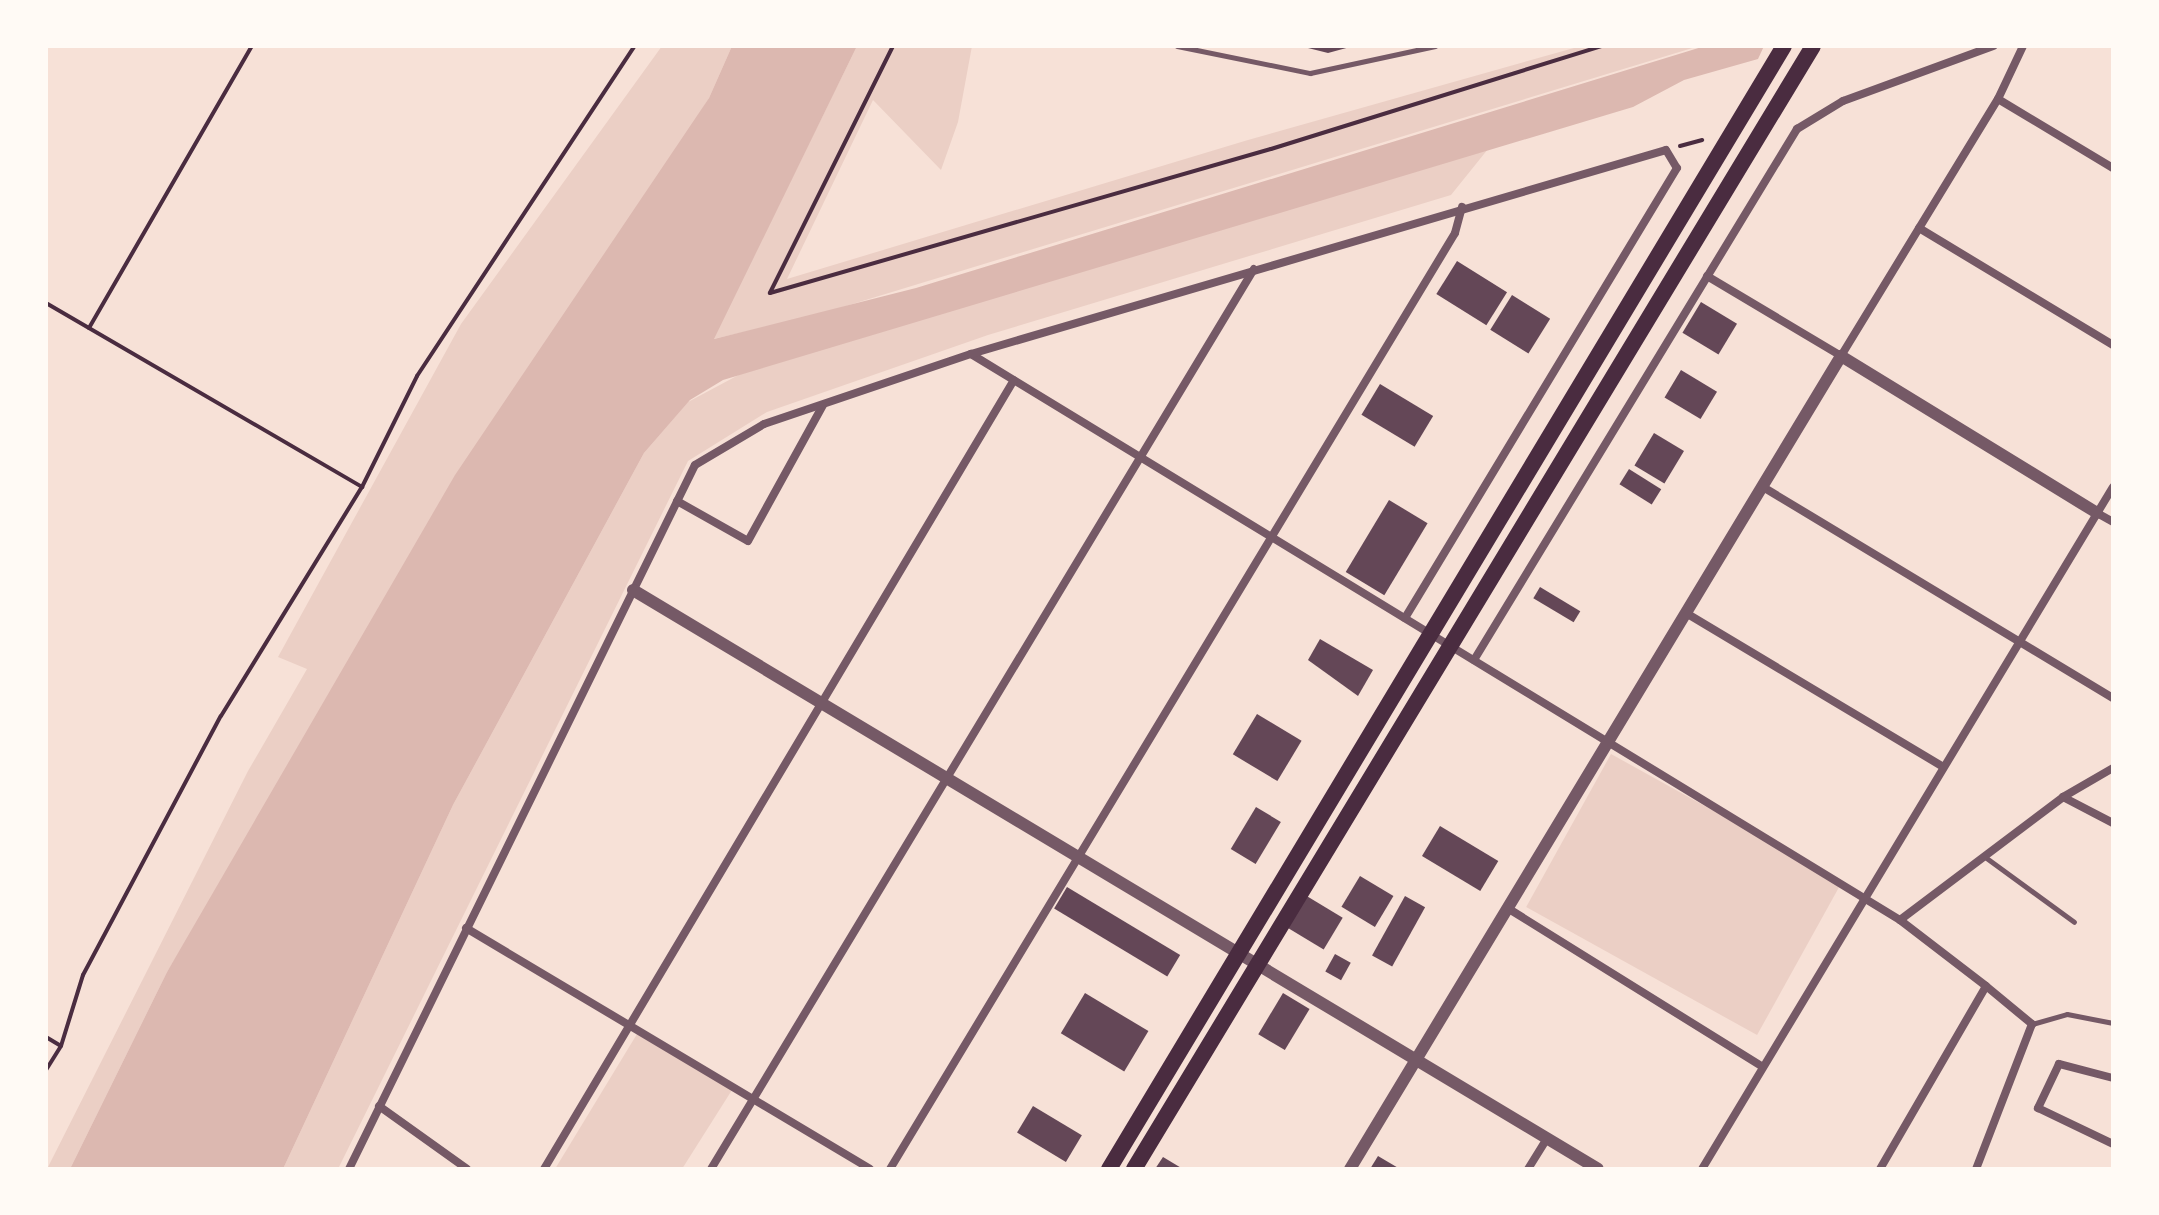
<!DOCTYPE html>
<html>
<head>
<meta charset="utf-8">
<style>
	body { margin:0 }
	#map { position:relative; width:2159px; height:1215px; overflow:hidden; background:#f7e1d7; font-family:"Fira Sans Condensed",sans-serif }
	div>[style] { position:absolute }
	.green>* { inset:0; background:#ebcfc5; transform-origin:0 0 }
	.water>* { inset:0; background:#dcb8b0 }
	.building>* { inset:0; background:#644757; transform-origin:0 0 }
	.path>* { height:4px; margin:-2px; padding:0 2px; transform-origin:2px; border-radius:2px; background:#4a2c40 }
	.service>* { height:5px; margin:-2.5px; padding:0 2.5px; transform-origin:2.5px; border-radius:2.5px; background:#755966 }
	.minor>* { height:8px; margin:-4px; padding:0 4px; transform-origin:4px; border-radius:4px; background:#755966 }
	.tertiary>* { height:12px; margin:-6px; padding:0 6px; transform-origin:6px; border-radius:6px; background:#755966 }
	.primary>* { height:16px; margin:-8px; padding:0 8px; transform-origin:8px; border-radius:8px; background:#4a2c40 }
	span { translate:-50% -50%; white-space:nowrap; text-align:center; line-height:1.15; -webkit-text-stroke:7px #fffaf5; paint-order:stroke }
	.frame { position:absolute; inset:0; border:48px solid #fffaf5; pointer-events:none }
</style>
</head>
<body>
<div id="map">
	<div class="green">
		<div style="clip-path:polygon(662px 46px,732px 46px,709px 98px,167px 972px,70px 1169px,47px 1169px,248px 771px,307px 669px,278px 657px,461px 324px)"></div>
		<div style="clip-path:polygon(857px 46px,972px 46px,958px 122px,941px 170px,873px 100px,787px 279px,1248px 140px,1581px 46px,1699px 46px,810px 317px,713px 339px)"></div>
		<div style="clip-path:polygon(1488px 149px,1451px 195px,988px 335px,767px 412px,688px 461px,338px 1169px,283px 1169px,453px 805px,644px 453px,688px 402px,746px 371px)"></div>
		<div style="left:1611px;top:754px;width:264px;height:175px;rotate:29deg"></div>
		<div style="clip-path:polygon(637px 1034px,732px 1090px,682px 1169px,555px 1169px)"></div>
	</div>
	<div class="water">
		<div style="clip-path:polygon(732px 46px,857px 46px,714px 339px,916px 288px,1705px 46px,1764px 46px,1758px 59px,1684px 80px,1633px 107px,723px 380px,690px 400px,644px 453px,453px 805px,283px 1169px,70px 1169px,167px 972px,455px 475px,709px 98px)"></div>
	</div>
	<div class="building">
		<div style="clip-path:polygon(1300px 46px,1350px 46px,1350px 47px,1328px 53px)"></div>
		<div style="left:1457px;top:261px;width:59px;height:39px;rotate:32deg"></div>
		<div style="left:1512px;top:295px;width:45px;height:41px;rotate:32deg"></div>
		<div style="left:1701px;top:302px;width:42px;height:36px;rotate:31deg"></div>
		<div style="left:1681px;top:370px;width:42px;height:32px;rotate:31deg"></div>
		<div style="left:1380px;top:384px;width:62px;height:36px;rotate:31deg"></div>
		<div style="left:1654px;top:433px;width:35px;height:38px;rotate:31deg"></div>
		<div style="left:1629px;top:469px;width:38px;height:18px;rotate:32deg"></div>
		<div style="left:1389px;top:500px;width:45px;height:84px;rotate:31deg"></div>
		<div style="left:1540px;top:587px;width:47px;height:13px;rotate:31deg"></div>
		<div style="clip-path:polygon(1320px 639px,1373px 670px,1358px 696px,1308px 660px)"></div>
		<div style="left:1257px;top:714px;width:52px;height:47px;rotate:31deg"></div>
		<div style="left:1256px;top:807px;width:29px;height:49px;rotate:31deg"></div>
		<div style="left:1440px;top:826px;width:68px;height:35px;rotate:31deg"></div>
		<div style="left:1360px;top:876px;width:39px;height:36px;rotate:31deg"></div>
		<div style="left:1067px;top:887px;width:132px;height:25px;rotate:31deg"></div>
		<div style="left:1305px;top:895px;width:44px;height:37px;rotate:31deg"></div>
		<div style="left:1405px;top:896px;width:23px;height:68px;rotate:29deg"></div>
		<div style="left:1335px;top:954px;width:18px;height:20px;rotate:29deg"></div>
		<div style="left:1085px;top:993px;width:74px;height:47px;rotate:31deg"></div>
		<div style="left:1283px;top:993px;width:31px;height:48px;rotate:31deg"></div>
		<div style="left:1033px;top:1106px;width:57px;height:31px;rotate:31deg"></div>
		<div style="clip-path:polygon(1378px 1156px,1400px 1169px,1370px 1169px)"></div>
		<div style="clip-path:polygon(1163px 1157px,1183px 1169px,1155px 1169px)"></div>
	</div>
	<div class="path">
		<div style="left:893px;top:46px;width:276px;rotate:116.5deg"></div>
		<div style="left:770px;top:293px;width:521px;rotate:-16.04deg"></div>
		<div style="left:1271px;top:149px;width:346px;rotate:-17.3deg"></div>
		<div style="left:1680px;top:146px;width:23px;rotate:-15deg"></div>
		<div style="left:46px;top:303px;width:366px;rotate:30.2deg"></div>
		<div style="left:89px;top:328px;width:326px;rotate:-60deg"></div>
		<div style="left:46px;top:1037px;width:17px;rotate:31deg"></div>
		<div style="left:46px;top:1070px;width:28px;rotate:-58deg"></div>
		<div style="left:61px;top:1046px;width:74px;rotate:-72.8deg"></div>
		<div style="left:83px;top:975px;width:293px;rotate:-62deg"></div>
		<div style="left:221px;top:716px;width:269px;rotate:-58.4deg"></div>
		<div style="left:362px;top:487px;width:124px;rotate:-63.6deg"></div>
		<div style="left:417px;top:376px;width:396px;rotate:-56.6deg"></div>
	</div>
	<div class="service">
		<div style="left:1177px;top:46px;width:136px;rotate:11.5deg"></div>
		<div style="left:1310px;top:73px;width:128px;rotate:-12.2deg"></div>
		<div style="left:1985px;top:857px;width:110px;rotate:36.1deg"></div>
		<div style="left:2032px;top:1024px;width:36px;rotate:-16deg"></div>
		<div style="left:2067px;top:1014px;width:47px;rotate:11.1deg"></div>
	</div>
	<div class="minor">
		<div style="left:1998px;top:99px;width:134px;rotate:31deg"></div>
		<div style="left:1919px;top:228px;width:227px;rotate:31.1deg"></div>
		<div style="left:1707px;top:276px;width:156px;rotate:30.8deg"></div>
		<div style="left:1841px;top:356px;width:301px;rotate:-58.6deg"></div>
		<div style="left:1998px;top:99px;width:59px;rotate:-64.7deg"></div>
		<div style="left:971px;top:354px;width:1088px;rotate:31.35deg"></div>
		<div style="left:1900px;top:920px;width:108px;rotate:37.5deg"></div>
		<div style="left:1986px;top:986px;width:60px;rotate:39.6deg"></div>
		<div style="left:2032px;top:1024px;width:155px;rotate:111.1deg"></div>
		<div style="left:1763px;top:487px;width:409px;rotate:31.1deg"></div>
		<div style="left:677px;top:501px;width:81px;rotate:29.4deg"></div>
		<div style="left:748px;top:541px;width:155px;rotate:-61.1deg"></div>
		<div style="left:2097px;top:513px;width:18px;rotate:29deg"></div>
		<div style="left:1686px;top:613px;width:298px;rotate:30.9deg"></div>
		<div style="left:1474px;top:660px;width:622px;rotate:-58.69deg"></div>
		<div style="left:1797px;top:129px;width:54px;rotate:-31.3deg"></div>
		<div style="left:1843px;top:101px;width:160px;rotate:-20.1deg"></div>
		<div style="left:2063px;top:797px;width:56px;rotate:27.5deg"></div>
		<div style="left:1509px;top:909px;width:297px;rotate:31.9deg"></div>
		<div style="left:1900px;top:920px;width:204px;rotate:-37deg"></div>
		<div style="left:2063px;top:797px;width:58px;rotate:-30.1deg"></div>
		<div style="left:466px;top:928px;width:470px;rotate:30.8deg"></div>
		<div style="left:2113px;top:1078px;width:56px;rotate:-165.5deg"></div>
		<div style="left:2059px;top:1064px;width:49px;rotate:115.5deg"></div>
		<div style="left:2038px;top:1108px;width:83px;rotate:25.6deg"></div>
		<div style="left:379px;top:1106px;width:108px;rotate:35.6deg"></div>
		<div style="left:349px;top:1169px;width:784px;rotate:-63.83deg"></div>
		<div style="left:695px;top:465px;width:80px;rotate:-30.7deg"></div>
		<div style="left:764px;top:424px;width:219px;rotate:-18.7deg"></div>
		<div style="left:971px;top:354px;width:724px;rotate:-16.36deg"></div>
		<div style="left:1666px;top:150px;width:21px;rotate:59deg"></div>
		<div style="left:1677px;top:168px;width:526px;rotate:121.15deg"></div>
		<div style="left:544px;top:1169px;width:918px;rotate:-59.22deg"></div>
		<div style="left:711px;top:1169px;width:1051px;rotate:-58.9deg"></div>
		<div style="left:890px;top:1169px;width:1093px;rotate:-58.88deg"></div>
		<div style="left:1455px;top:233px;width:27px;rotate:-75deg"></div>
		<div style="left:1528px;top:1169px;width:36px;rotate:-58deg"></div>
		<div style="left:1702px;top:1169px;width:796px;rotate:-58.93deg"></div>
		<div style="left:1880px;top:1169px;width:211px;rotate:-59.9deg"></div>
	</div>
	<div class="tertiary">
		<div style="left:633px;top:590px;width:1125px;rotate:30.96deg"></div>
		<div style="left:1350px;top:1169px;width:950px;rotate:-58.87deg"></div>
		<div style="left:1841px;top:356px;width:300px;rotate:31.5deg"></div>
	</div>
	<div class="primary">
		<div style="left:1109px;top:1169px;width:1310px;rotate:-58.99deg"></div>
		<div style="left:1134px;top:1169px;width:1312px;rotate:-58.84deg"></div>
	</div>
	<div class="frame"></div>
</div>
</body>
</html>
